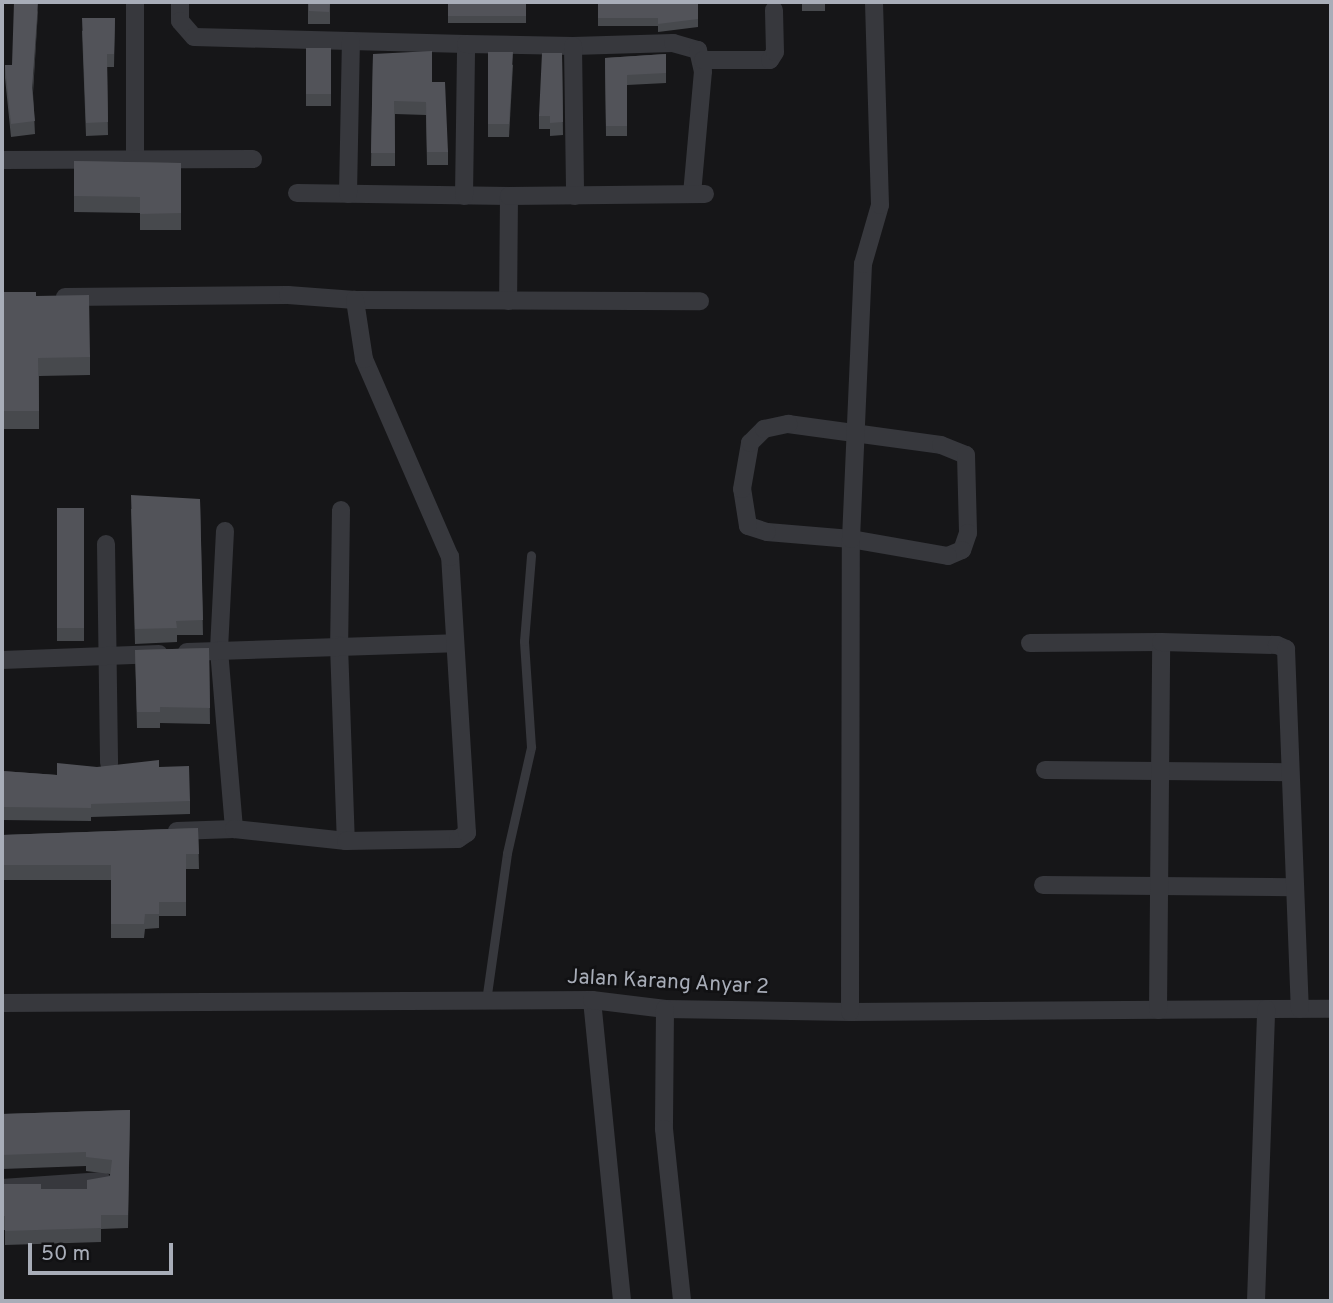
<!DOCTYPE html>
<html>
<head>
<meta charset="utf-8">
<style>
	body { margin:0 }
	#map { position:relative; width:1333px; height:1303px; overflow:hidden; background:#161618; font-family:Overpass,sans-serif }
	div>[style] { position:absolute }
	.service>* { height:9px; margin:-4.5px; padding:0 4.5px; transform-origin:4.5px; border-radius:4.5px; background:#37383d }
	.minor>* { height:18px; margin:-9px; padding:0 9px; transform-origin:9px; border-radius:9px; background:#37383d }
	.wall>* { inset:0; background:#47494d; transform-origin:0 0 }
	.shaded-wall>* { inset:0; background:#2f3033 }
	.building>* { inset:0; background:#525359; transform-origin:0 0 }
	span { translate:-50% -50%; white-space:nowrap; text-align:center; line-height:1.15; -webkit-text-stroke:5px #111113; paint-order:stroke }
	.street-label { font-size:21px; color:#a8adb8 }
	.frame { position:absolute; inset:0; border:4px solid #a8adb8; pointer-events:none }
	.scale { position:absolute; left:28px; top:1243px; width:145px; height:32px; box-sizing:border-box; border:4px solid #a8adb8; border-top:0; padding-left:9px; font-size:21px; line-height:24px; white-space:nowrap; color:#a8adb8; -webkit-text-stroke:5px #111113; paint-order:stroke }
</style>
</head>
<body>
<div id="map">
	<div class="service">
		<div style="left:486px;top:1001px;width:149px;rotate:-81.9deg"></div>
		<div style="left:507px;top:853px;width:109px;rotate:-77.2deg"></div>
		<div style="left:531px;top:747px;width:106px;rotate:-93.8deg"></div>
		<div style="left:524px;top:641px;width:86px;rotate:-85.3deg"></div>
	</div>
	<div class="minor">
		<div style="left:180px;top:2px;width:19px;rotate:90deg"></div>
		<div style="left:180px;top:21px;width:21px;rotate:49deg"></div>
		<div style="left:194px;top:37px;width:272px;rotate:1.5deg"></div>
		<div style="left:573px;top:46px;width:100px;rotate:-1.7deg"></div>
		<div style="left:673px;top:43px;width:26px;rotate:16deg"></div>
		<div style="left:698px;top:50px;width:22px;rotate:77deg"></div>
		<div style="left:703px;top:71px;width:123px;rotate:95.1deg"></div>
		<div style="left:703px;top:60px;width:67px"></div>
		<div style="left:770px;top:60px;width:9px;rotate:-58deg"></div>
		<div style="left:775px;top:52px;width:42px;rotate:-91.4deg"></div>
		<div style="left:135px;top:159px;width:157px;rotate:-90deg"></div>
		<div style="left:2px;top:160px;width:251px;rotate:-0.2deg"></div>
		<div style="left:297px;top:193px;width:212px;rotate:0.8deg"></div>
		<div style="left:509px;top:196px;width:105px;rotate:90.5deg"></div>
		<div style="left:348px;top:194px;width:153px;rotate:-88.9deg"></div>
		<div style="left:464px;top:196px;width:152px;rotate:-89.2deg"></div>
		<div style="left:466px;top:44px;width:107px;rotate:1.1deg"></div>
		<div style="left:573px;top:46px;width:150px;rotate:89.2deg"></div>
		<div style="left:509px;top:196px;width:196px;rotate:-0.6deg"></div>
		<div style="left:65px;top:297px;width:223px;rotate:-0.5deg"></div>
		<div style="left:288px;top:295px;width:67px;rotate:4.3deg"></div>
		<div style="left:355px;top:300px;width:345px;rotate:0.2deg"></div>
		<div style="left:788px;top:424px;width:154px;rotate:7.8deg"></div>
		<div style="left:941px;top:445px;width:27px;rotate:22deg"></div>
		<div style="left:966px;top:455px;width:78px;rotate:88.5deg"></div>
		<div style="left:968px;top:533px;width:18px;rotate:109deg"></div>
		<div style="left:962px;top:550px;width:15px;rotate:157deg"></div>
		<div style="left:948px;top:556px;width:98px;rotate:-170.1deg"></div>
		<div style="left:851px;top:539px;width:84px;rotate:-175.2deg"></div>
		<div style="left:767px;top:532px;width:20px;rotate:-162deg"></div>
		<div style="left:748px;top:526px;width:37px;rotate:-99deg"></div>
		<div style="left:742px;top:489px;width:47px;rotate:-80.1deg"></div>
		<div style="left:750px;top:443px;width:20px;rotate:-45deg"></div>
		<div style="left:764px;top:429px;width:25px;rotate:-12deg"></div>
		<div style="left:341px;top:510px;width:135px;rotate:90.8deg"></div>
		<div style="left:339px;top:645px;width:196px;rotate:88deg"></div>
		<div style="left:225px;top:531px;width:119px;rotate:92.9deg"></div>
		<div style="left:219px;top:650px;width:180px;rotate:85.2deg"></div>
		<div style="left:106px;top:544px;width:219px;rotate:89.2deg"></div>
		<div style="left:1030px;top:643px;width:131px;rotate:-0.4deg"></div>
		<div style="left:187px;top:652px;width:267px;rotate:-1.9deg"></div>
		<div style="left:2px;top:660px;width:157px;rotate:-2.2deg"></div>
		<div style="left:1045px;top:770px;width:244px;rotate:0.5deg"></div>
		<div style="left:177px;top:831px;width:57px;rotate:-2deg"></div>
		<div style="left:234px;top:829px;width:113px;rotate:6.1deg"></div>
		<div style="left:346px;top:841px;width:112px;rotate:-1deg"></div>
		<div style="left:458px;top:839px;width:11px;rotate:-34deg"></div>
		<div style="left:467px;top:833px;width:277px;rotate:-93.5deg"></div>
		<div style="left:450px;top:557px;width:216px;rotate:-113.5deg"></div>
		<div style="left:364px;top:359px;width:60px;rotate:-98.7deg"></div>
		<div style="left:1043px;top:885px;width:249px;rotate:0.5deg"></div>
		<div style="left:592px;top:1000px;width:302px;rotate:84.3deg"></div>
		<div style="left:2px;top:1003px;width:590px;rotate:-0.29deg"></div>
		<div style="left:592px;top:1000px;width:74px;rotate:7deg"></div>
		<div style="left:665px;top:1009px;width:185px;rotate:0.9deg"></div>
		<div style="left:850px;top:1012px;width:481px;rotate:-0.4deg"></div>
		<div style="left:665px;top:1009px;width:120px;rotate:90.5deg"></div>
		<div style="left:664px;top:1129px;width:173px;rotate:84deg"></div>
		<div style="left:1158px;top:1010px;width:368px;rotate:-89.5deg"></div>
		<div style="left:1161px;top:642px;width:116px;rotate:1.5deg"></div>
		<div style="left:1277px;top:645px;width:10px;rotate:24deg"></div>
		<div style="left:1286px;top:649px;width:360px;rotate:87.8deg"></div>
		<div style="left:850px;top:1012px;width:473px;rotate:-89.9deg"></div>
		<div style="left:851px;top:539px;width:275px;rotate:-87.5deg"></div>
		<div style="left:863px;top:264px;width:61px;rotate:-73.9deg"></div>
		<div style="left:880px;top:205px;width:203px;rotate:-91.7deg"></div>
		<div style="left:2px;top:1188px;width:101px;rotate:-4deg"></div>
		<div style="left:1256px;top:1301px;width:292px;rotate:-88deg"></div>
	</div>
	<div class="wall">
		<div style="left:308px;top:2px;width:22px;height:22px"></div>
		<div style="left:448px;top:2px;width:78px;height:21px"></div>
		<div style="clip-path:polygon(598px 2px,698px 2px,698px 27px,658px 32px,658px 26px,598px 26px)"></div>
		<div style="left:802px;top:2px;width:23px;height:9px"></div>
		<div style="clip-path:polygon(38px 10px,33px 93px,35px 134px,11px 137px,5px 78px,5px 65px,12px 65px)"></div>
		<div style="clip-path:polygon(115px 18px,114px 67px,107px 67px,108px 135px,86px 136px,82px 31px)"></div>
		<div style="left:306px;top:48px;width:25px;height:58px"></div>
		<div style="clip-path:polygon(488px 52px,513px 65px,509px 137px,488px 137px)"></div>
		<div style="clip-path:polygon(562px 53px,563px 135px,550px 136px,550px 129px,539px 129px,539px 116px)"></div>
		<div style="clip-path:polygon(373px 54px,432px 82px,448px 152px,448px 165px,427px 165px,426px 115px,395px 114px,395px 166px,371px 166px)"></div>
		<div style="clip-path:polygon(666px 54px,666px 83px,627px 85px,627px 136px,606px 136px,605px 58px)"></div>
		<div style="clip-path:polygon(74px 161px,181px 163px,181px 230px,140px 230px,140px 213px,74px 212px)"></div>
		<div style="clip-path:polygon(36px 296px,90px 357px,90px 375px,39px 376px,39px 429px,2px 429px,2px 334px)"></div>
		<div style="clip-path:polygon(200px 499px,203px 635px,177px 635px,177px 642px,135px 644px,131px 509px)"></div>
		<div style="left:57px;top:508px;width:27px;height:133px"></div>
		<div style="clip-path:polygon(209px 648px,210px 724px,160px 723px,160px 728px,137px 728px,135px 650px)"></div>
		<div style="clip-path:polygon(97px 767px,159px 767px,190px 801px,190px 814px,91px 817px,91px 821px,2px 820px,2px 771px,57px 775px)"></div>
		<div style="clip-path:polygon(198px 828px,199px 869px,186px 869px,186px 916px,159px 916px,159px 928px,145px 929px,144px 938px,111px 938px,111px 880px,2px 880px,2px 835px)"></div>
		<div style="clip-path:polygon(130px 1110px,128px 1228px,101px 1229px,101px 1242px,5px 1245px,5px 1230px,2px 1230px,2px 1184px,41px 1189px,87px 1189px,110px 1176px,110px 1174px,86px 1171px,86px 1166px,2px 1169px,2px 1114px)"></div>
	</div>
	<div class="shaded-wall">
		<div style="clip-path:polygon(38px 2px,38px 10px,32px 101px,32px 88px)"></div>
	</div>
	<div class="building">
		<div style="clip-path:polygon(14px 2px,38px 2px,32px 88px,35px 121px,11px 124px,5px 65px,12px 65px)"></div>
		<div style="clip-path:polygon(309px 2px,330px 2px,329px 12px,309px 11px)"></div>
		<div style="left:448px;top:2px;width:78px;height:14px"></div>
		<div style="clip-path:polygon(598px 2px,698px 2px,698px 19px,658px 24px,658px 18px,598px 18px)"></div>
		<div style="clip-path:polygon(82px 18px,115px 18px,114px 54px,107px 54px,108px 122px,86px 123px)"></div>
		<div style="left:306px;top:48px;width:25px;height:46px"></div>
		<div style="clip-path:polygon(432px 51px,432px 82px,445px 82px,448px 152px,427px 152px,426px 102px,394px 101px,395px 153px,371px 153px,373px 54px)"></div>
		<div style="clip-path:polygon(488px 52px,513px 52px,509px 124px,488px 124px)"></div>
		<div style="clip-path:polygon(542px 53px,562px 53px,563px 122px,550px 123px,550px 116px,539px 116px)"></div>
		<div style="clip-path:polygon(666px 54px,666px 73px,627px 75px,627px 126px,606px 126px,605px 58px)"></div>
		<div style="clip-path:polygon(74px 161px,181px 163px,181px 213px,140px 214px,140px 197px,74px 196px)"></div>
		<div style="clip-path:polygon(3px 292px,36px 292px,36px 296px,89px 295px,90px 357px,38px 358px,39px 411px,2px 411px)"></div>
		<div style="clip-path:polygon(131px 495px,200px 499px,203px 620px,176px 621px,177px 628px,135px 629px)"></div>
		<div style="left:57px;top:508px;width:27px;height:120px"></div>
		<div style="clip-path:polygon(209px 648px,210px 708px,160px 707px,160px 712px,137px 712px,135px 650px)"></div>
		<div style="clip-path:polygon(159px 760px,159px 767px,189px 766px,190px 801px,91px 804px,91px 808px,2px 807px,2px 771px,57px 775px,57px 763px,97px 767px)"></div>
		<div style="clip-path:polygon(198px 828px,199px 854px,186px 854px,186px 902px,159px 902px,159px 914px,145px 914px,144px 924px,111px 924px,111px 865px,2px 865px,2px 835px)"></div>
		<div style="clip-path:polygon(130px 1110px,128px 1215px,101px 1215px,101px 1228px,5px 1231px,5px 1216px,2px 1216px,2px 1184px,41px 1184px,41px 1189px,87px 1189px,87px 1180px,110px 1176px,112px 1160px,86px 1157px,86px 1152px,2px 1155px,2px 1114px)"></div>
	</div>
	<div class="street-label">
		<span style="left:668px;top:983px;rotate:3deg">Jalan Karang Anyar 2</span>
	</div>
	<div class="frame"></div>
	<div class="scale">50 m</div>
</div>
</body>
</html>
